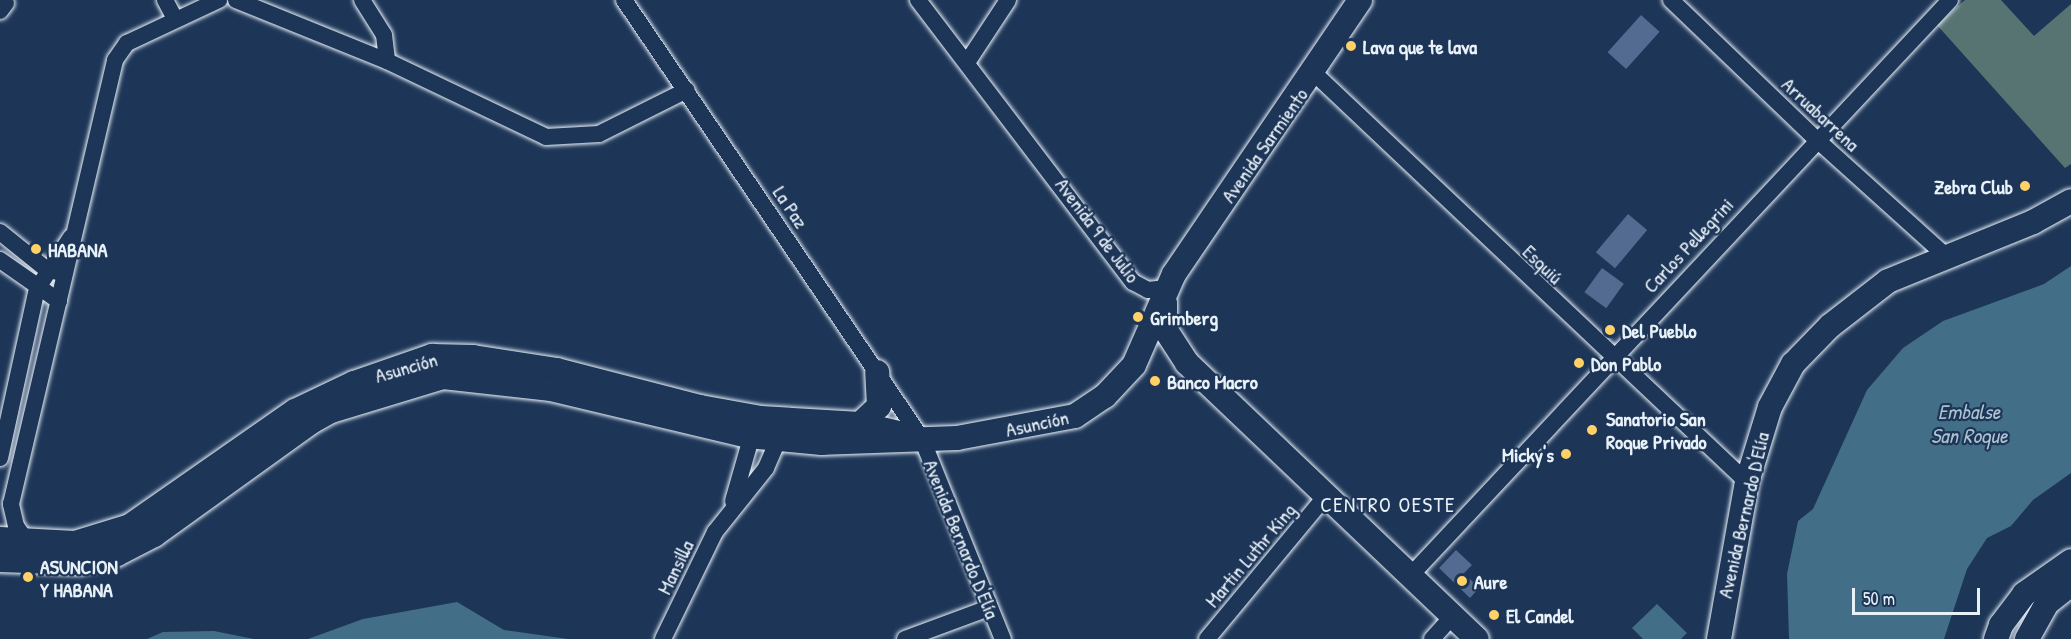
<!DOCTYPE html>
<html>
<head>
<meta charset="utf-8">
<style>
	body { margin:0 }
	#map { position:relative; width:2071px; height:639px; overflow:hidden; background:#1d3557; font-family:"Patrick Hand",sans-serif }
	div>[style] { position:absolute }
	.green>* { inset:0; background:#577472 }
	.water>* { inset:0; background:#436e88 }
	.building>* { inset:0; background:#536a91; transform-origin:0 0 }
	.roads { filter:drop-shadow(0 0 2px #e8f1f8) drop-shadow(0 0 2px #e8f1f8) }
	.street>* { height:16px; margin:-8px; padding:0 8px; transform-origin:8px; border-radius:8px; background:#1d3557 }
	.secondary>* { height:24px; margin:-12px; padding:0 12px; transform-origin:12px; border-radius:12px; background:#1d3557 }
	.dots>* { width:16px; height:16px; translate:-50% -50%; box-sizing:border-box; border:3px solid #1d3557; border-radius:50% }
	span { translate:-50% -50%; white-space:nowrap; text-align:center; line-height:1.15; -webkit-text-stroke:4.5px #1d3557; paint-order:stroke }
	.poi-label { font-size:20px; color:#e8f1f8; font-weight:700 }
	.left { translate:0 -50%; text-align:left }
	.right { translate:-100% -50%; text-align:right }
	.street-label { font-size:20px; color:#e8f1f8 }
	.water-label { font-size:21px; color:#aec3d1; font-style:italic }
	.neighbourhood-label { font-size:21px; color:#e8f1f8; letter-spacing:1.5px }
	.scale { position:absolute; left:1852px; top:588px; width:128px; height:27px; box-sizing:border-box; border:3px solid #e8f1f8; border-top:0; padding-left:8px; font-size:18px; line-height:21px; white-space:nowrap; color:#e8f1f8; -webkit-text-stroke:4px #1d3557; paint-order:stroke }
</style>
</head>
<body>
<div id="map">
	<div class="green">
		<div style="clip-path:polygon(1965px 0,2001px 0,2034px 36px,2071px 4px,2071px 164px,2065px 168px,1937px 25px)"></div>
	</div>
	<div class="water">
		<div style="clip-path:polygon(2071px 266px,2071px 473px,2033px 500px,2011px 526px,1987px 538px,1967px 569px,1944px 639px,1789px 639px,1787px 574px,1798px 521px,1813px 509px,1867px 390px,1903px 348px,1943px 321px,2044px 284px)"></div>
		<div style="clip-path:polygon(457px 602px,504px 630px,568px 639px,308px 639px,363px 619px)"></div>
		<div style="clip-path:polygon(1657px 604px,1687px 633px,1681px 639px,1643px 639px,1632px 628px)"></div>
		<div style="clip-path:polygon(214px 631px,254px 639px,147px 639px,163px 632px)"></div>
	</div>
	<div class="building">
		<div style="left:1641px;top:15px;width:25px;height:50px;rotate:42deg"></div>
		<div style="left:1628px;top:214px;width:25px;height:50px;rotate:40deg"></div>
		<div style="left:1602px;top:268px;width:27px;height:30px;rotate:36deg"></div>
		<div style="clip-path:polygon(1456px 550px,1472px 565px,1464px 573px,1479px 588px,1470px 598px,1439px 568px)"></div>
	</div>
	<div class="roads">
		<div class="street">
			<div style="left:165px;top:0;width:19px;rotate:62deg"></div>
			<div style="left:236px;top:0;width:163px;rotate:22deg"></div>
			<div style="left:387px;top:61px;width:176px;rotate:25.5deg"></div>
			<div style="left:546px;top:137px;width:53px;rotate:-3.2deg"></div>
			<div style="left:599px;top:134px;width:98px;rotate:-26.6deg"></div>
			<div style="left:362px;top:0;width:41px;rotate:57.8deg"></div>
			<div style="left:384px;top:35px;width:26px;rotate:83deg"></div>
			<div style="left:624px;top:0;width:531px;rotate:55.83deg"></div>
			<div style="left:922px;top:439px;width:216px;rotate:68deg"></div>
			<div style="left:918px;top:0;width:355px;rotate:52.7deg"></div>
			<div style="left:1133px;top:282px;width:17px;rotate:28deg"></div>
			<div style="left:1148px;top:290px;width:19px;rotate:-6deg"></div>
			<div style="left:1671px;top:0;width:201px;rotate:43.8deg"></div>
			<div style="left:1816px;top:139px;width:173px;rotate:42deg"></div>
			<div style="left:0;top:11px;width:10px;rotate:-53deg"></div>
			<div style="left:968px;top:61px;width:73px;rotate:-56.7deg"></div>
			<div style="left:1314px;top:73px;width:596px;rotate:43.37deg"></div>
			<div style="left:0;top:232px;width:59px;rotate:38.8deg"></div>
			<div style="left:46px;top:269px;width:11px;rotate:15deg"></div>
			<div style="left:0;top:260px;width:72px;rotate:34.8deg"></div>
			<div style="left:0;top:458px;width:173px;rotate:-77.7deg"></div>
			<div style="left:37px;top:289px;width:62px;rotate:-56.8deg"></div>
			<div style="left:733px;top:501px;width:76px;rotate:-74deg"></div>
			<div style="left:28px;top:543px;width:21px;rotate:-125deg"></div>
			<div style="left:16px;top:526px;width:23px;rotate:-103deg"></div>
			<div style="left:11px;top:504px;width:456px;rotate:-76.8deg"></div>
			<div style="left:115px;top:60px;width:21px;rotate:-55deg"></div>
			<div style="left:127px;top:43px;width:102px;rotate:-25.1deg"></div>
			<div style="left:1411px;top:575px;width:788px;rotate:-46.85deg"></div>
			<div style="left:663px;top:639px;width:119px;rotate:-64.1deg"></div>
			<div style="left:715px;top:532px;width:82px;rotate:-51.4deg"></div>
			<div style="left:766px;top:468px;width:40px;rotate:-66.6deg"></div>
			<div style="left:905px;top:639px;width:90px;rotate:-20.3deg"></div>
			<div style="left:1207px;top:639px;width:185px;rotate:-50.3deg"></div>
			<div style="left:1432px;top:639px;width:31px;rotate:-48deg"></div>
		</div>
		<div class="secondary">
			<div style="left:1165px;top:303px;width:26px;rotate:90deg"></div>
			<div style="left:1165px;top:329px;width:40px;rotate:57.1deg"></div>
			<div style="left:1187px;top:363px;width:400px;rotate:43.6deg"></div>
			<div style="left:860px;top:424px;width:26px;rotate:-43deg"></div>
			<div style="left:879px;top:406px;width:34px;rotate:-93deg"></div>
			<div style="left:0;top:539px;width:75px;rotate:3.1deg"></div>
			<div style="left:75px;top:543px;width:58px;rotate:-17.2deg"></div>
			<div style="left:130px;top:526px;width:201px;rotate:-34.9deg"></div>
			<div style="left:295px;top:411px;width:65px;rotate:-25.4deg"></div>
			<div style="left:354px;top:383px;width:83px;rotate:-19.1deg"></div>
			<div style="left:432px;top:356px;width:41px;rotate:1.4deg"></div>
			<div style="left:473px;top:357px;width:85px;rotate:8.8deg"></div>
			<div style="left:557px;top:370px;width:148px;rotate:14.5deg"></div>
			<div style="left:700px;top:407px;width:62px;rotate:10.2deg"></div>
			<div style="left:761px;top:418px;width:99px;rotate:3.5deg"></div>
			<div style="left:860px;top:424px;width:44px;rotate:13.1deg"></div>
			<div style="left:0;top:560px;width:79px;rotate:2.2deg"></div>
			<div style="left:79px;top:563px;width:39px;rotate:-13deg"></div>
			<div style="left:117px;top:554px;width:42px;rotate:-27.2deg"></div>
			<div style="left:154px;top:535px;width:193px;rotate:-35.7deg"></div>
			<div style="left:311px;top:422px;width:23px;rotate:-29deg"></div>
			<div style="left:331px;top:411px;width:117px;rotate:-16.9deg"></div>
			<div style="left:443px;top:377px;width:109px;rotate:6.3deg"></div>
			<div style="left:551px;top:389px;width:203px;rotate:13.4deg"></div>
			<div style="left:748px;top:436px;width:74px;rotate:5.4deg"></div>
			<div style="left:822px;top:443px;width:135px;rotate:-2.1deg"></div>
			<div style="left:957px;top:438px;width:120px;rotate:-10.6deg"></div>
			<div style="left:1075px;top:416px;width:36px;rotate:-34deg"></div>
			<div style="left:1105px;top:396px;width:42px;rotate:-46.9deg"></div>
			<div style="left:1134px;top:365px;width:99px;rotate:-66.3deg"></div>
			<div style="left:1174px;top:274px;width:331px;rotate:-55.8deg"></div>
			<div style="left:1719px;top:639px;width:159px;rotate:-79.9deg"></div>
			<div style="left:1747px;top:482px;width:78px;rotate:-73deg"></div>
			<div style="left:1770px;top:407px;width:49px;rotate:-61.9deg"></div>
			<div style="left:1793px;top:364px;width:53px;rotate:-45.8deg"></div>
			<div style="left:1830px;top:326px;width:73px;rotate:-37.8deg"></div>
			<div style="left:1888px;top:281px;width:157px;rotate:-22.1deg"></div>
			<div style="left:2033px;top:222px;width:43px;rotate:-28.9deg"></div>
			<div style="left:1996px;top:639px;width:15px;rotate:-70deg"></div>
			<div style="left:2001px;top:625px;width:39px;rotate:-53deg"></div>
			<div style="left:2024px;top:594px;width:57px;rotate:-35.1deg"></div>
			<div style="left:2027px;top:639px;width:41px;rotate:-60.9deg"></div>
			<div style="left:2047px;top:603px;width:31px;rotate:-38deg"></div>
		</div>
	</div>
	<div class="dots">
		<div style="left:1351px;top:46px;background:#ffd166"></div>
		<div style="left:2025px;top:186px;background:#ffd166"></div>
		<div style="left:36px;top:249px;background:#ffd166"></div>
		<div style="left:1138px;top:317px;background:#ffd166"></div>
		<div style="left:1610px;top:330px;background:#ffd166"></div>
		<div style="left:1579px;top:363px;background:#ffd166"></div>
		<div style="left:1155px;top:381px;background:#ffd166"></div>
		<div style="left:1592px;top:430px;background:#ffd166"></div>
		<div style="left:1566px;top:454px;background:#ffd166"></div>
		<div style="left:28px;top:577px;background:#ffd166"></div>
		<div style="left:1462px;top:581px;background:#ffd166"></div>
		<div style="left:1494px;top:615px;background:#ffd166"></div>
	</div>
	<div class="poi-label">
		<span class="left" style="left:1363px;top:46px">Lava que te lava</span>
		<span class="right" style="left:2013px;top:186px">Zebra Club</span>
		<span class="left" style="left:48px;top:249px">HABANA</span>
		<span class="left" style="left:1150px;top:317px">Grimberg</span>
		<span class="left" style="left:1622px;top:330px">Del Pueblo</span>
		<span class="left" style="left:1591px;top:363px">Don Pablo</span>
		<span class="left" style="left:1167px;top:381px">Banco Macro</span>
		<span class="left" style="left:1606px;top:430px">Sanatorio San<br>Roque Privado</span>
		<span class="right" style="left:1554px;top:454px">Micky's</span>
		<span class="left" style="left:40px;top:578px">ASUNCION<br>Y HABANA</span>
		<span class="left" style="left:1474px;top:581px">Aure</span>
		<span class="left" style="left:1506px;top:615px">El Candel</span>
	</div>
	<div class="street-label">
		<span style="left:1821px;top:114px;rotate:43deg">Arruabarrena</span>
		<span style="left:1264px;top:145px;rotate:-55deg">Avenida Sarmiento</span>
		<span style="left:791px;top:207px;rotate:56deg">La Paz</span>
		<span style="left:1098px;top:230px;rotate:53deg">Avenida 9 de Julio</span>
		<span style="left:1688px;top:245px;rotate:-47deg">Carlos Pellegrini</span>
		<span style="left:1543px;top:264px;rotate:44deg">Esquiú</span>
		<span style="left:406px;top:367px;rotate:-16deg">Asunción</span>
		<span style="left:1037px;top:423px;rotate:-12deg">Asunción</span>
		<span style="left:1743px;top:515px;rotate:-77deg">Avenida Bernardo D'Elía</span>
		<span style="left:962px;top:539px;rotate:68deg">Avenida Bernardo D'Elía</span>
		<span style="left:1250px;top:555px;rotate:-50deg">Martin Luthr King</span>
		<span style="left:675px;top:567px;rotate:-64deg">Mansilla</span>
	</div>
	<div class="water-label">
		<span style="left:1969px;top:424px">Embalse<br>San Roque</span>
	</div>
	<div class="neighbourhood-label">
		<span style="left:1388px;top:505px">CENTRO OESTE</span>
	</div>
	<div class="scale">50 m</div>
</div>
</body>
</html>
